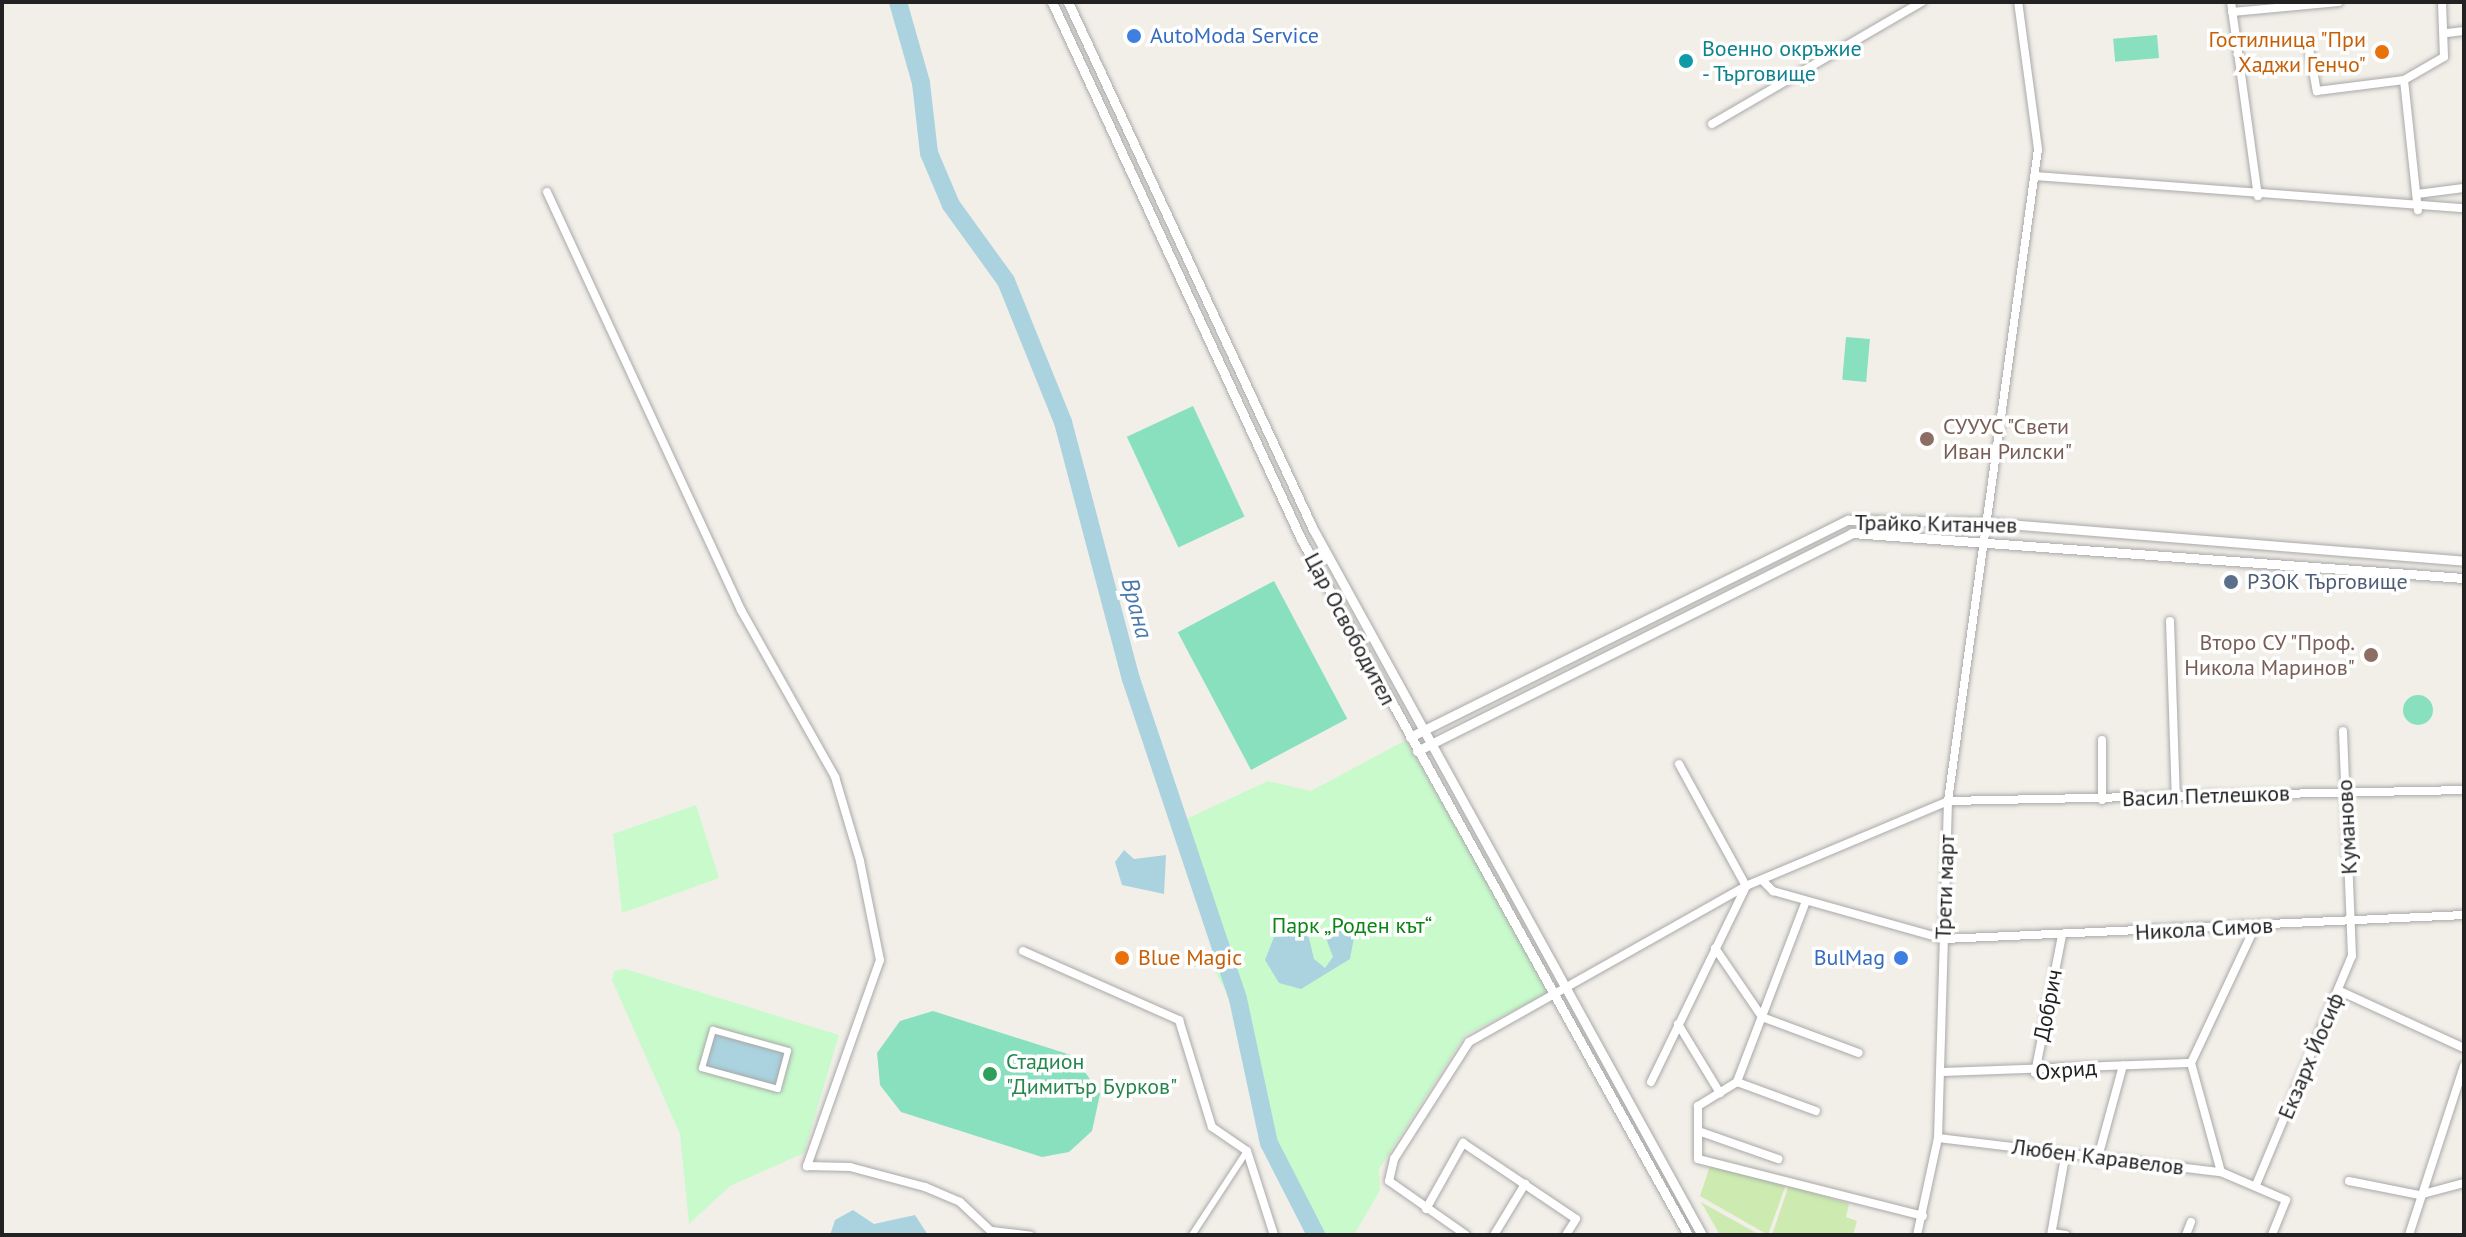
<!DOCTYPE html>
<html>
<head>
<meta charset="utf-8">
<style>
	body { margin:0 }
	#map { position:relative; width:2466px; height:1237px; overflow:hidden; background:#f2efe9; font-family:"PT Sans",sans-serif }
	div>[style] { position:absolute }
	.grass>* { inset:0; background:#cdebb0 }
	.park>* { inset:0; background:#c8facc }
	.pitch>* { inset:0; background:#88e0be; transform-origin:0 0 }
	.round { border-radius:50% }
	.water>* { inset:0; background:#aad3df; transform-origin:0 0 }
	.river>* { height:18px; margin:-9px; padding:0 9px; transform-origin:9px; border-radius:9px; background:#aad3df }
	.roads { filter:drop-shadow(0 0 2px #a9a9a9) drop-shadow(0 0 2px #a9a9a9) }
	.pedestrian>* { height:6px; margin:-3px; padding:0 3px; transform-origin:3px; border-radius:3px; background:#fff }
	.minor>* { height:8px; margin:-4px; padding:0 4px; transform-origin:4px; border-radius:4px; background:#fff }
	.tertiary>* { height:9px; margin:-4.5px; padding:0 4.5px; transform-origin:4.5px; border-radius:4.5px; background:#fff }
	.dots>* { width:22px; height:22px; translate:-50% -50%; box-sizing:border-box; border:4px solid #fff; border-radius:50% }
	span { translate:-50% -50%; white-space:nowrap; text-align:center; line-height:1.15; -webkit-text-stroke:7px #fff; paint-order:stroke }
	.shop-label { font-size:22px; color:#366cbe }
	.left { translate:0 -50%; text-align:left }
	.right { translate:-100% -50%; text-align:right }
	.food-label { font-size:22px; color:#c56008 }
	.culture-label { font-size:22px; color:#0d838f }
	.education-label { font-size:22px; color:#785e54 }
	.street-label { font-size:22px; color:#222 }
	.service-label { font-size:22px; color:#4e5e75 }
	.park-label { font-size:22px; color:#0c8416 }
	.leisure-label { font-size:22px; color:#27864d }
	.water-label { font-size:24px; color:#4a7aab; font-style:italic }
	.frame { position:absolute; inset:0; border:4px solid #222; pointer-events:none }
</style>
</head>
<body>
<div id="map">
	<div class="grass">
		<div style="clip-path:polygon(1710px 1166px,1786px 1184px,1768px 1235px,1700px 1196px)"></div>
		<div style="clip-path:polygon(1789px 1185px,1849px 1204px,1846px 1217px,1857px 1221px,1853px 1235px,1772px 1235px)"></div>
		<div style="clip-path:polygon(1701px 1202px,1760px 1235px,1720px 1235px)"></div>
	</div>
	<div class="park">
		<div style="clip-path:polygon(1406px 740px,1550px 992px,1465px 1035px,1379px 1169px,1380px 1190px,1354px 1235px,1317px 1235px,1266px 1134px,1252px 1036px,1215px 972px,1212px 924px,1184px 820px,1268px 781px,1311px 791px)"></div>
		<div style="clip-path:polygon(696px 805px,719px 878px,622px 913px,613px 834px)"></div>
		<div style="clip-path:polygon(625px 969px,839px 1035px,804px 1153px,730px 1186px,689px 1224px,680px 1134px,612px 980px,614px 971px)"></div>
	</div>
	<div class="pitch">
		<div style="left:2157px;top:35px;width:23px;height:44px;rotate:85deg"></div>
		<div style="left:1846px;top:337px;width:24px;height:43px;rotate:5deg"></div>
		<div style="left:1193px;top:406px;width:122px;height:73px;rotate:65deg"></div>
		<div style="left:1274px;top:581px;width:156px;height:109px;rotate:62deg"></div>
		<div class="round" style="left:2403px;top:695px;width:30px;height:30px"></div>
		<div style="clip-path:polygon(933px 1011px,1074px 1056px,1100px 1094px,1092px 1131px,1069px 1152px,1042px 1157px,901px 1112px,880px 1085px,877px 1053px,900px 1021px)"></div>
	</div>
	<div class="water">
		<div style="clip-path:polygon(1124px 850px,1134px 859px,1166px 855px,1164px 894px,1122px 885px,1115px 862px)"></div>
		<div style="clip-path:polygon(1332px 925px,1354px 937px,1350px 959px,1301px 989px,1279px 983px,1265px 960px,1274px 937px,1308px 934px,1314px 959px,1325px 968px,1333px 957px,1326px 938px)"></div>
		<div style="left:714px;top:1033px;width:74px;height:35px;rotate:15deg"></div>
		<div style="clip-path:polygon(853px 1210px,874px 1224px,915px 1215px,928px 1235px,830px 1235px,835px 1220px)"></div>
	</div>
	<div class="river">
		<div style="left:898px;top:2px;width:84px;rotate:74.1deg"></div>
		<div style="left:921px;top:83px;width:70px;rotate:83.5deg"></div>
		<div style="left:929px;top:153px;width:56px;rotate:67.1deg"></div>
		<div style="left:951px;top:205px;width:94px;rotate:54.1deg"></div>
		<div style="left:1006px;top:281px;width:152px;rotate:68deg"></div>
		<div style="left:1063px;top:422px;width:266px;rotate:75.2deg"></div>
		<div style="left:1131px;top:679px;width:337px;rotate:71.5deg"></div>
		<div style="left:1238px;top:999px;width:147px;rotate:77.9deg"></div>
		<div style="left:1269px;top:1143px;width:103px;rotate:62.9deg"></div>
	</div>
	<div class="roads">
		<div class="pedestrian">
			<div style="left:713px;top:1030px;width:78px;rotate:15.6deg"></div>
			<div style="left:788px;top:1051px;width:39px;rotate:105deg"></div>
			<div style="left:778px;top:1089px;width:79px;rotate:-164.6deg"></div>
			<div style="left:702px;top:1068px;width:40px;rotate:-74deg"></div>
			<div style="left:993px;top:1230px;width:38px;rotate:7deg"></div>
			<div style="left:1192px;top:1235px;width:100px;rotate:-56.8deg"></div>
		</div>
		<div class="minor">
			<div style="left:2231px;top:2px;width:196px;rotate:82.1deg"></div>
			<div style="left:2232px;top:12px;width:107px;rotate:-5.3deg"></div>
			<div style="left:2447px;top:33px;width:17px;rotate:-7deg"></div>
			<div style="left:2310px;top:53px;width:39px;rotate:80deg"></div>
			<div style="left:2317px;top:91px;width:88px;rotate:-7.2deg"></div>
			<div style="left:2404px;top:80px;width:46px;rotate:-29.9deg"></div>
			<div style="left:2444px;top:57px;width:55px;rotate:-92.1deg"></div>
			<div style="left:2404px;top:80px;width:131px;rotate:83.9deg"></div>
			<div style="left:1712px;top:124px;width:243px;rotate:-30.2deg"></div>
			<div style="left:2035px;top:176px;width:430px;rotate:4.3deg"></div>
			<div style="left:547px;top:192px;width:461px;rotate:65.1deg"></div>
			<div style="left:741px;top:610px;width:192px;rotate:60.6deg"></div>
			<div style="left:835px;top:777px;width:88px;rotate:73.4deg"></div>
			<div style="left:860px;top:861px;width:101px;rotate:78.6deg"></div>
			<div style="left:880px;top:960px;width:219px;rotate:109.5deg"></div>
			<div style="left:807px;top:1166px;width:43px;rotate:1.3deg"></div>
			<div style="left:850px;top:1167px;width:78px;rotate:14.9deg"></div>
			<div style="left:925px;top:1187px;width:38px;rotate:23deg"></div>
			<div style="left:960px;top:1202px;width:48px;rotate:43.3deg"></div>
			<div style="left:2417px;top:194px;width:47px;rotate:-7.3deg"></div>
			<div style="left:2170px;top:621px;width:177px;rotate:88.1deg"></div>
			<div style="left:2102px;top:800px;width:60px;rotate:-90deg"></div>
			<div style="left:1762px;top:880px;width:16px;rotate:45deg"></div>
			<div style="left:1773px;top:891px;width:178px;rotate:15.7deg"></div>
			<div style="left:1944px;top:939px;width:521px;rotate:-2.64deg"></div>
			<div style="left:1806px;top:901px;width:194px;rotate:110.9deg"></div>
			<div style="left:1737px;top:1082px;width:46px;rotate:148.4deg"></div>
			<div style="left:1698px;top:1106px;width:53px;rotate:90deg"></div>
			<div style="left:1698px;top:1159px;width:232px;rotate:14.2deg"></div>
			<div style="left:1715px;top:948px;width:83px;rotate:55.7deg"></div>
			<div style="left:1762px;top:1017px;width:103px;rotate:20.4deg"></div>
			<div style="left:1023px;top:951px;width:171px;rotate:23.9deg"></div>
			<div style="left:1179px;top:1020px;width:112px;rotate:72.9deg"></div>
			<div style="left:1212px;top:1127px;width:42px;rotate:34.4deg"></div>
			<div style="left:1247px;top:1151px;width:88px;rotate:72.2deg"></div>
			<div style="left:2340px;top:991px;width:136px;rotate:24.7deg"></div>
			<div style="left:1678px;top:1024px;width:81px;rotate:58.7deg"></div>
			<div style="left:1940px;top:1072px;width:251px;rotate:-2.1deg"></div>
			<div style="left:2035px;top:1073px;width:140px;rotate:-78.9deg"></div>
			<div style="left:1651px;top:1082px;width:218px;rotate:-64.1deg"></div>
			<div style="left:1746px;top:886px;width:139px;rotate:-118.8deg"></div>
			<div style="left:1737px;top:1082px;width:84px;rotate:20.2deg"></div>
			<div style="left:1701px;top:1132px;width:82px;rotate:19.3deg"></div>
			<div style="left:1938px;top:1138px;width:285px;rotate:6.9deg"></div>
			<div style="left:2221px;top:1172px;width:71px;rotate:23.3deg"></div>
			<div style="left:2286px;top:1200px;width:38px;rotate:112deg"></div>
			<div style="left:2097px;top:1161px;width:99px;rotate:-74.8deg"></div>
			<div style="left:2221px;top:1172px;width:113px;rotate:-105.4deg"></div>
			<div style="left:2191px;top:1063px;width:150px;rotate:-64.8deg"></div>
			<div style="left:2349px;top:1181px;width:71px;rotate:11.3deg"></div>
			<div style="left:2419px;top:1195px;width:47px;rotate:-14.9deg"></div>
			<div style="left:2256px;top:1185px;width:248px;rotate:-67.3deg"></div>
			<div style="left:2352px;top:956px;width:225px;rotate:-92.3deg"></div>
			<div style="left:1426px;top:1209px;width:76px;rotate:-60.7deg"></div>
			<div style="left:1463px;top:1143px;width:136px;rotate:33.9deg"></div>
			<div style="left:1576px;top:1219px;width:19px;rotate:122deg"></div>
			<div style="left:2052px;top:1233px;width:14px;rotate:8deg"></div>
			<div style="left:1466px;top:1235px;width:94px;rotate:-145deg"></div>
			<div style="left:1389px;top:1181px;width:23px;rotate:-77deg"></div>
			<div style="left:1394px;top:1159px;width:139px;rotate:-57.3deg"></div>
			<div style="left:1469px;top:1042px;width:318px;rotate:-29.4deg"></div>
			<div style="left:1746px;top:886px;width:219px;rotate:-22.8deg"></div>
			<div style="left:1948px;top:801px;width:516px;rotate:-1.22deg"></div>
			<div style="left:1494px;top:1235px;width:60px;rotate:-58.7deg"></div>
			<div style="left:1917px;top:1235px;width:99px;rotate:-77.8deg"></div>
			<div style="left:1938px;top:1138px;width:337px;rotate:-88.3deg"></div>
			<div style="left:1948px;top:801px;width:658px;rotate:-82.14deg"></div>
			<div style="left:2038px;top:149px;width:148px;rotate:-97.7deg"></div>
			<div style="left:2051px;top:1235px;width:79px;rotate:-79.8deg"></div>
			<div style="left:2186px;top:1235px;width:14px;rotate:-69deg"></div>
			<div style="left:2409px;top:1235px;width:178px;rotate:-72deg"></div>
		</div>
		<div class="tertiary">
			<div style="left:1052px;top:2px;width:592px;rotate:65.12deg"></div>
			<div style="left:1301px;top:539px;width:796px;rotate:60.92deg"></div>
			<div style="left:1068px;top:2px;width:581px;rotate:65.07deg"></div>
			<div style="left:1313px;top:529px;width:806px;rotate:61.15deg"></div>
			<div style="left:1410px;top:737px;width:489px;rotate:-26.4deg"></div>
			<div style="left:1848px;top:520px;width:135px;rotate:0.8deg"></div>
			<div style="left:1983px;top:522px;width:483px;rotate:4.6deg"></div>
			<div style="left:1417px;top:751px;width:487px;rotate:-26.6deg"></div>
			<div style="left:1852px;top:533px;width:614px;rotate:4.21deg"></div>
		</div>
	</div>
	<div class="dots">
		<div style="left:1134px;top:36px;background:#3f7fe0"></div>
		<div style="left:2382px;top:52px;background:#e8710a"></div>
		<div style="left:1686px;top:61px;background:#0f9aa8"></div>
		<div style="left:1927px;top:439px;background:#8d6e63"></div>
		<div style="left:2231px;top:582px;background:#5c6f8a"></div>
		<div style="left:2371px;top:655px;background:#8d6e63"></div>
		<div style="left:1122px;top:958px;background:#e8710a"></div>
		<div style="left:1901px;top:958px;background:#3f7fe0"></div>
		<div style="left:990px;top:1074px;background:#2e9e5b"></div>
	</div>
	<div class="shop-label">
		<span class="left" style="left:1150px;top:36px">AutoModa Service</span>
		<span class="right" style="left:1885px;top:958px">BulMag</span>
	</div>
	<div class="food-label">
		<span class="right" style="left:2366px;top:52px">Гостилница "При<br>Хаджи Генчо"</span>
		<span class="left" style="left:1138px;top:958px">Blue Magic</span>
	</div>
	<div class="culture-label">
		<span class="left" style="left:1702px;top:61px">Военно окръжие<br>- Търговище</span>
	</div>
	<div class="education-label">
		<span class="left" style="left:1943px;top:439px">СУУУС "Свети<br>Иван Рилски"</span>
		<span class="right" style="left:2355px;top:655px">Второ СУ "Проф.<br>Никола Маринов"</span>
	</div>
	<div class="street-label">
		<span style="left:1936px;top:524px;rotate:1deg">Трайко Китанчев</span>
		<span style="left:1350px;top:629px;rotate:62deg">Цар Освободител</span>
		<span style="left:2206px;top:796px;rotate:-2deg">Васил Петлешков</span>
		<span style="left:2347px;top:827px;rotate:-93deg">Куманово</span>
		<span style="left:1945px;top:887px;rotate:-88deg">Трети март</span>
		<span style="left:2204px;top:929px;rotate:-3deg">Никола Симов</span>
		<span style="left:2048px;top:1005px;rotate:-79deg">Добрич</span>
		<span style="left:2311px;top:1056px;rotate:-67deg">Екзарх Йосиф</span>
		<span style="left:2066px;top:1070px;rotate:-5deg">Охрид</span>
		<span style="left:2098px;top:1157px;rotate:7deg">Любен Каравелов</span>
	</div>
	<div class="service-label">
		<span class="left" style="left:2247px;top:582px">РЗОК Търговище</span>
	</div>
	<div class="park-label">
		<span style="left:1352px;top:926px">Парк „Роден кът“</span>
	</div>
	<div class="leisure-label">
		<span class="left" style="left:1006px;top:1074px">Стадион<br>"Димитър Бурков"</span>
	</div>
	<div class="water-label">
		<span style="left:1137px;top:608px;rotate:75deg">Врана</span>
	</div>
	<div class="frame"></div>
</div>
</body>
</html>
